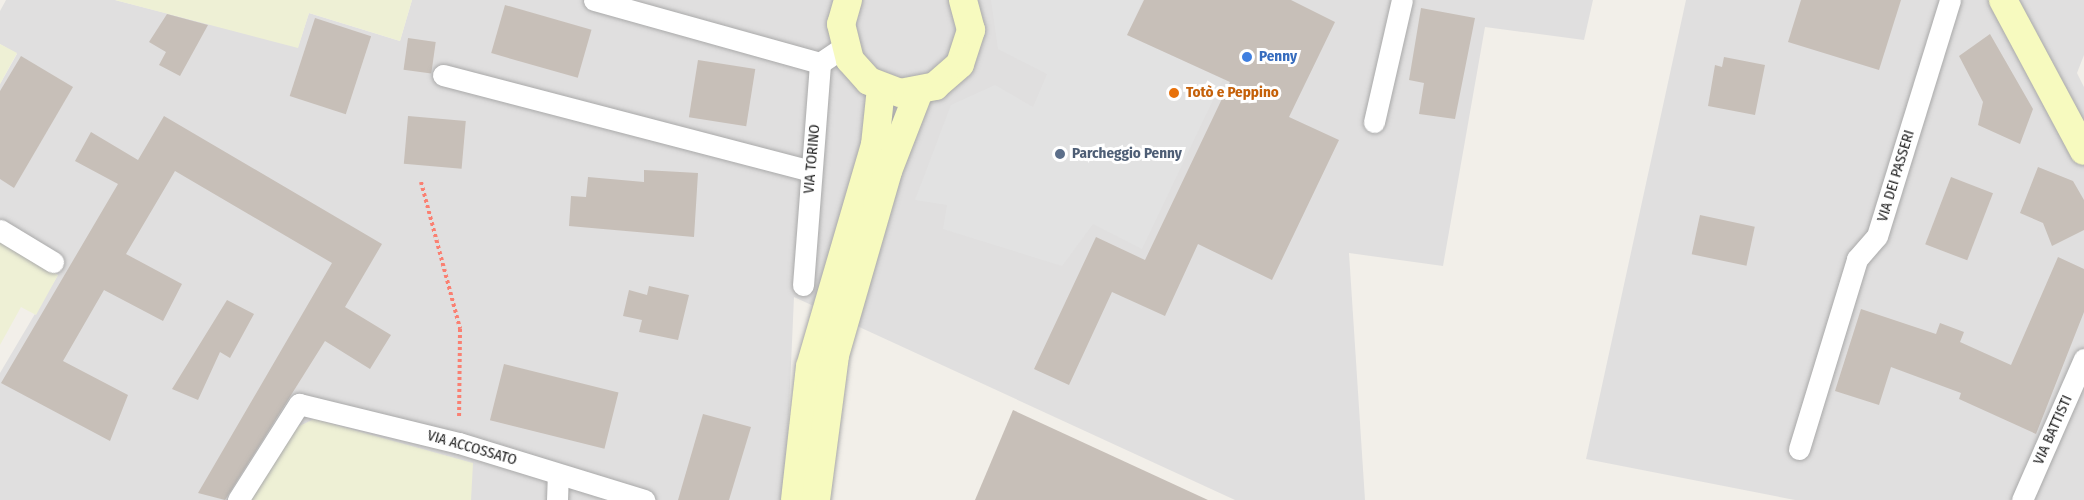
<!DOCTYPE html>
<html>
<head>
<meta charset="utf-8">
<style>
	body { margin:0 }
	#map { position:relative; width:2084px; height:500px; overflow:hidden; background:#f2efe9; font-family:"Fira Sans Condensed",sans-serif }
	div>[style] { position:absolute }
	.residential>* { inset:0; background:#e0dfdf }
	.farmland>* { inset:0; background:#eef0d5 }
	.parking>* { inset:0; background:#e2e2e2 }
	.building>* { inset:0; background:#c7bfb8; transform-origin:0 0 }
	.path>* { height:4px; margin-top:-2px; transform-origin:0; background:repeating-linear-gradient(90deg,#fa8072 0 3px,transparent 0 6px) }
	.roads { filter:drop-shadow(0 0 2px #a9a9a9) drop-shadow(0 0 2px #a9a9a9) }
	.street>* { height:21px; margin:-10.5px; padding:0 10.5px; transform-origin:10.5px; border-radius:10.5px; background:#fff }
	.secondary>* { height:28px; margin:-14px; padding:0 14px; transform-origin:14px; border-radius:14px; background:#f7fabf }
	.dots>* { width:16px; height:16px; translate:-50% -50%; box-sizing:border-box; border:3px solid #fff; border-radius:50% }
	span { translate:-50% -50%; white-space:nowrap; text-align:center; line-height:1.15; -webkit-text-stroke:6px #fff; paint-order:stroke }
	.shop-label { font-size:15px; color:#366cbe; font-weight:700 }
	.left { translate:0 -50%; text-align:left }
	.food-label { font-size:15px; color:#c56008; font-weight:700 }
	.service-label { font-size:15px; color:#4e5e75; font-weight:700 }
	.street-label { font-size:15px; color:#222 }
</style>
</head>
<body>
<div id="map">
	<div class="residential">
		<div style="clip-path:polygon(6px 0,115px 0,298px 47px,309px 13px,400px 41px,412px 0,1593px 0,1584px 40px,1485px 27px,1443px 266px,1349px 253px,1365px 500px,1235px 500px,794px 297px,785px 500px,0 500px,0 373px,58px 275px,0 240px,0 84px,17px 54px,0 44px,0 11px)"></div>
		<div style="clip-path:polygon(1686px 0,2084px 0,2084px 55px,2077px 73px,2084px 87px,2084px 500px,1795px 500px,1586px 459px)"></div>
	</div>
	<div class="farmland">
		<div style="clip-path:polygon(115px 0,412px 0,400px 41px,309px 13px,298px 48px)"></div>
		<div style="clip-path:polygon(0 44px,17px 53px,0 84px)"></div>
		<div style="clip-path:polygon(0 240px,58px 275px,36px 315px,21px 307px,0 345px)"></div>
		<div style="clip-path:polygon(314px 419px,473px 463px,471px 500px,249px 500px,293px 429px)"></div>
	</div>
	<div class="parking">
		<div style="clip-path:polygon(991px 0,1143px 0,1127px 35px,1223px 79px,1142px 249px,1093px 224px,1062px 266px,943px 229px,947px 205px,915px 200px,951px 105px,995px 85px,1033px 107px,1047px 74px,998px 49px)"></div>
	</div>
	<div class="building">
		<div style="clip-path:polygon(1144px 0,1291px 0,1335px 22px,1289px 117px,1339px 140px,1272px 280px,1198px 244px,1165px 316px,1112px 292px,1069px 385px,1034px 369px,1096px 237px,1145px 260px,1230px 82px,1127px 35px)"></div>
		<div style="clip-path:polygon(1801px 0,1901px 0,1879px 70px,1788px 42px)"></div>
		<div style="left:505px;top:5px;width:90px;height:50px;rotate:16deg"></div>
		<div style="clip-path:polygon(1421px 8px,1475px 18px,1455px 119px,1419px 114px,1424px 83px,1409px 80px)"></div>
		<div style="clip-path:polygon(167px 14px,208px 25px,180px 76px,159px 65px,166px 52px,149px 42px)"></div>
		<div style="left:315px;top:18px;width:59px;height:82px;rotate:18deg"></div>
		<div style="clip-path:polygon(1990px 34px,2033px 109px,2020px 144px,1978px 125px,1983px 102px,1959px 56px)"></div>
		<div style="left:408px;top:38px;width:28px;height:32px;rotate:8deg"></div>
		<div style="clip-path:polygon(21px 56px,73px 87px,14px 188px,0 179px,0 91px)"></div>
		<div style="clip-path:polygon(1724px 57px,1765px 65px,1755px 115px,1708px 106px,1715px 65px,1722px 67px)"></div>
		<div style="left:698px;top:60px;width:58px;height:58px;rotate:9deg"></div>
		<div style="clip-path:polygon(164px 116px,382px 244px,345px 307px,391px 335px,370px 369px,325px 341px,225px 500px,198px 493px,332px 263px,175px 171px,126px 254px,182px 284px,163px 321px,104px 290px,63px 361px,128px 395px,110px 441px,1px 383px,118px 184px,75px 161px,91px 132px,138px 160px)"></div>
		<div style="left:408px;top:116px;width:58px;height:48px;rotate:5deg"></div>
		<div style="clip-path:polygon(2038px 167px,2073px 181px,2084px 200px,2084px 230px,2052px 246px,2043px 223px,2020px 213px)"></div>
		<div style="clip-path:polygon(644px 170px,698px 173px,694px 237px,569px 226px,571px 196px,586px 197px,588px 177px,644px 182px)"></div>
		<div style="left:1951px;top:177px;width:45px;height:72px;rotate:21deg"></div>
		<div style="left:1700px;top:215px;width:56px;height:40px;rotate:12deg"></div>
		<div style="clip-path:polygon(2058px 257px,2084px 269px,2084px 312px,2036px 434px,1959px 399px,1961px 393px,1891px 367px,1879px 405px,1835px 391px,1861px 309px,1936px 334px,1940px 323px,1964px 332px,1960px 342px,2011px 365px)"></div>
		<div style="clip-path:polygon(649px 286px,689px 295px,678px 340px,639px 332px,642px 320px,623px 316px,629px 290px,647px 295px)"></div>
		<div style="clip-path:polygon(227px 300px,254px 314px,230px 358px,220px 352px,198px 400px,172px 389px)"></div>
		<div style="left:504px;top:364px;width:118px;height:58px;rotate:14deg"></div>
		<div style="clip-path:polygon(1013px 410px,1208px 500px,975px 500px)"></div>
		<div style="clip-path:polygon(703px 414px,751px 427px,729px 500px,678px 500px)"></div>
	</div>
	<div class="path">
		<div style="left:421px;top:182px;width:152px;rotate:75.1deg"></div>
		<div style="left:460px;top:329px;width:90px;rotate:90.6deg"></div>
	</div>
	<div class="roads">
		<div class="street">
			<div style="left:594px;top:0;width:235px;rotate:15.6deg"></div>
			<div style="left:443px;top:75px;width:380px;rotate:14.6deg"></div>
			<div style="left:1374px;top:122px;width:125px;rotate:-77.1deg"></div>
			<div style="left:0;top:230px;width:62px;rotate:31.1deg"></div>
			<div style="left:803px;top:285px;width:223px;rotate:-85.6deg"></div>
			<div style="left:820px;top:63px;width:29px;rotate:-34deg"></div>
			<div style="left:1799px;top:449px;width:199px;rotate:-73deg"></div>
			<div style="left:1857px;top:259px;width:30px;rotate:-49deg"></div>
			<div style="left:1877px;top:236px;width:247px;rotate:-72.8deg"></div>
			<div style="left:238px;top:500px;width:114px;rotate:-57.6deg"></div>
			<div style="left:299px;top:404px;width:165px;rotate:13.7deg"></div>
			<div style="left:459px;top:443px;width:194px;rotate:17.1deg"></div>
			<div style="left:557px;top:500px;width:26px;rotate:-88deg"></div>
			<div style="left:2022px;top:500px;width:154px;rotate:-66.3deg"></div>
		</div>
		<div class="secondary">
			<div style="left:848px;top:0;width:25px;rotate:106deg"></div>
			<div style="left:841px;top:24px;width:37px;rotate:76deg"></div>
			<div style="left:850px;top:60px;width:28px;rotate:48deg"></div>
			<div style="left:869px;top:81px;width:33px;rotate:21deg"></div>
			<div style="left:900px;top:93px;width:36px;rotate:-11deg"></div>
			<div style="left:935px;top:86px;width:33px;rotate:-41deg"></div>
			<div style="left:960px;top:64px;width:36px;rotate:-72deg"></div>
			<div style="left:971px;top:30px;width:31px;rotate:-105deg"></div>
			<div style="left:2003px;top:0;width:171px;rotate:61.8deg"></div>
			<div style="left:795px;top:500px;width:134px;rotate:-83.6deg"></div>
			<div style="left:810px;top:367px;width:231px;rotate:-73.7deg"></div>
			<div style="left:875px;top:145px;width:57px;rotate:-84deg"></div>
			<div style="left:816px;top:500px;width:146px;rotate:-82.5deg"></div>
			<div style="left:835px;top:355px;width:191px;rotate:-73.9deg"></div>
			<div style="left:888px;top:171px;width:86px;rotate:-68.8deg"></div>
		</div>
	</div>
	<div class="dots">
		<div style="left:1247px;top:57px;background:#3f7fe0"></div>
		<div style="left:1174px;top:93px;background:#e8710a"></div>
		<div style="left:1060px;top:154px;background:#5c6f8a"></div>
	</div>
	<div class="shop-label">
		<span class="left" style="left:1259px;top:57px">Penny</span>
	</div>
	<div class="food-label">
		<span class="left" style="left:1186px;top:93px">Totò e Peppino</span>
	</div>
	<div class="service-label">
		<span class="left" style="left:1072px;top:154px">Parcheggio Penny</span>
	</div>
	<div class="street-label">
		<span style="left:812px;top:159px;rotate:-85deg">VIA TORINO</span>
		<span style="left:1896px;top:176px;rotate:-73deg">VIA DEI PASSERI</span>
		<span style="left:2053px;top:430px;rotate:-66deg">VIA BATTISTI</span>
		<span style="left:472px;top:448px;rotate:16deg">VIA ACCOSSATO</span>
	</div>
</div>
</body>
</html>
